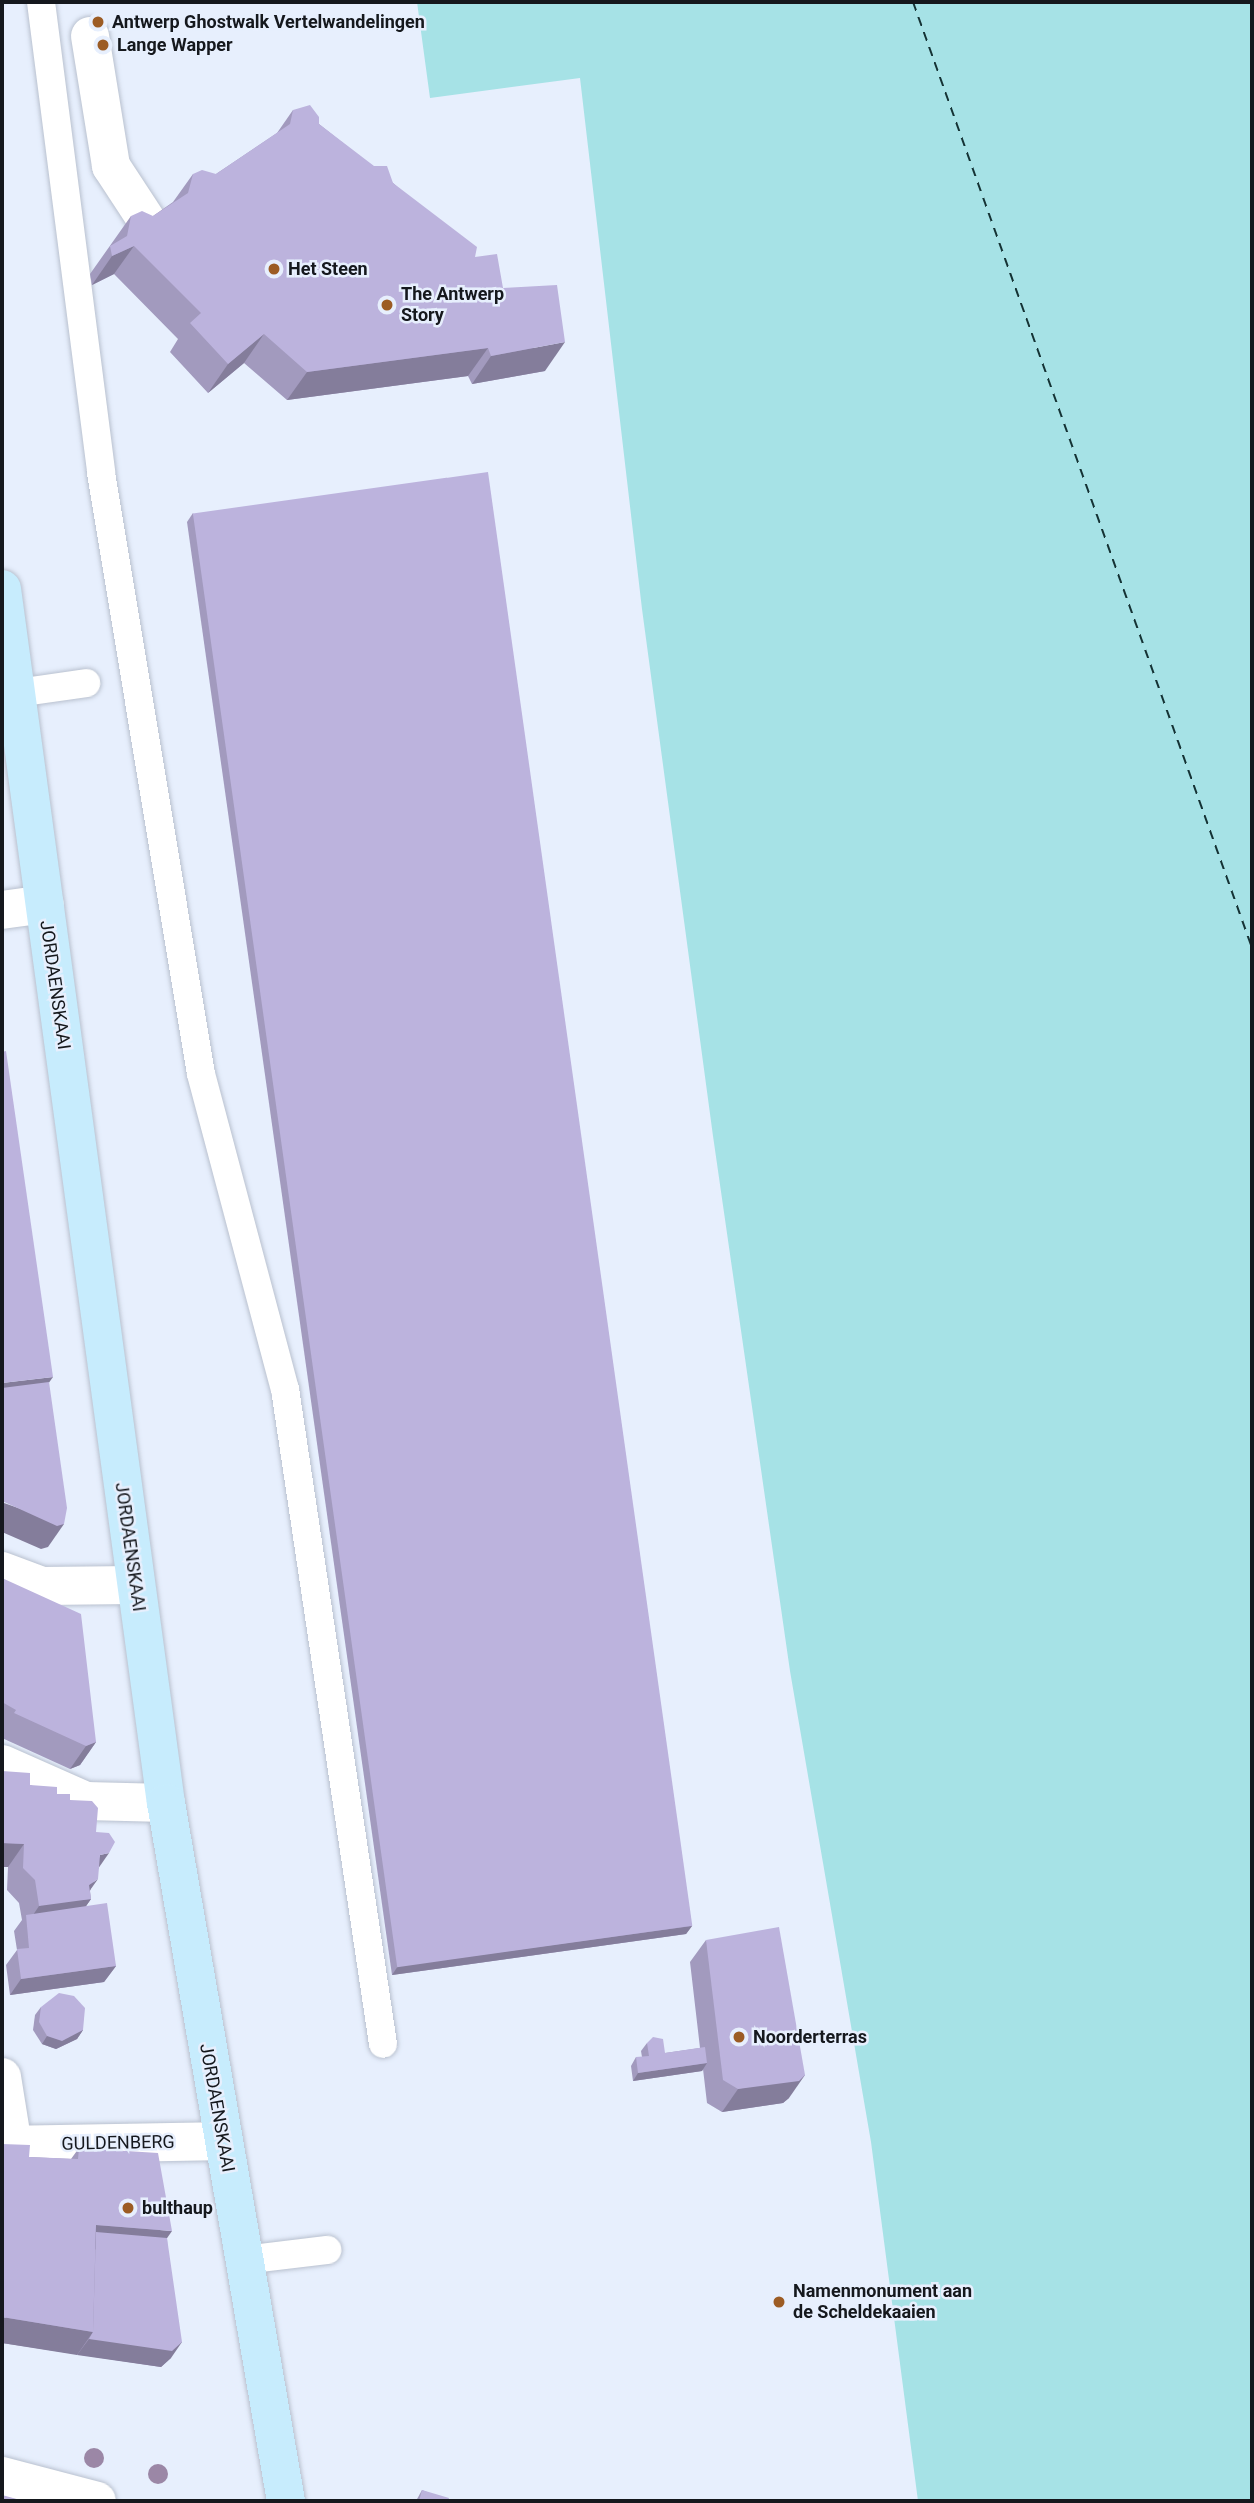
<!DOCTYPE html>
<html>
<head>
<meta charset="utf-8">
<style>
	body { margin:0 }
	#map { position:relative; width:1254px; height:2503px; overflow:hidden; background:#e7effd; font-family:Roboto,sans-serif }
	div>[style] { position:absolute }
	.water>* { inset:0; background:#a6e2e6 }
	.ferry>* { height:2px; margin-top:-1px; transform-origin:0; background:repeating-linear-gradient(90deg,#143234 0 9px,transparent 0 16px) }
	.roads { filter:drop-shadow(0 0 2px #b9c1cf) drop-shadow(0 0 2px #b9c1cf) }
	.lane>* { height:28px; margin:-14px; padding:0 14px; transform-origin:14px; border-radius:14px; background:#fff }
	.street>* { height:38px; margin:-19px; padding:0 19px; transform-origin:19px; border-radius:19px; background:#fff }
	.secondary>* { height:38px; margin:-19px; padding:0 19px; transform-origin:19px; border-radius:19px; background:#c7ecfd }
	.trees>* { width:20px; height:20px; margin:-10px; border-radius:50%; background:#9b87a6 }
	.wall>* { inset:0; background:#a29abe }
	.shaded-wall>* { inset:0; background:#847d9b }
	.building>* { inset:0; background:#bcb3dd; transform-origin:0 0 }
	.dots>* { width:19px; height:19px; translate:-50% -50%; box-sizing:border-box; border:4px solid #e7effd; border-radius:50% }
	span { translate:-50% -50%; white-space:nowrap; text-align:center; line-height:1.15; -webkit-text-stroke:5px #e7effd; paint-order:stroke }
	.poi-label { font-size:18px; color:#15181d; font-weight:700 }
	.left { translate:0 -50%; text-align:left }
	.street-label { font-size:18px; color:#15181d }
	.frame { position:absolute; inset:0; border:4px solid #15181d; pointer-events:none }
</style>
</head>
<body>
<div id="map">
	<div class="water">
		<div style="clip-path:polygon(417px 2px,1252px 2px,1252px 2501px,918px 2501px,871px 2142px,790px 1671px,713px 1136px,642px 609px,580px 78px,430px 98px)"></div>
	</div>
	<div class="ferry">
		<div style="left:913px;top:2px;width:1005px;rotate:70.28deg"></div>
	</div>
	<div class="roads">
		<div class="lane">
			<div style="left:41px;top:2px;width:475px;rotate:82.7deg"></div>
			<div style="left:101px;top:473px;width:609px;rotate:80.55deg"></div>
			<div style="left:201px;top:1074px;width:326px;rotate:75.1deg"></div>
			<div style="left:285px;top:1389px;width:662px;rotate:81.49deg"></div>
			<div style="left:17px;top:693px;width:70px;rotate:-8.2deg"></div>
			<div style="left:244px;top:2260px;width:84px;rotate:-6.9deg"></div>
		</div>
		<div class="street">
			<div style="left:90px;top:36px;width:132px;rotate:80.8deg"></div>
			<div style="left:111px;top:166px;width:104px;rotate:56.8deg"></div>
			<div style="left:2px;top:910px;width:43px;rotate:-7.9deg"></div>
			<div style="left:2px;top:1571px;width:43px;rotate:20.6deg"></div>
			<div style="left:42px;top:1586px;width:92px;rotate:-0.6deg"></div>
			<div style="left:2px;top:1764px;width:92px;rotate:23.8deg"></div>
			<div style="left:86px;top:1801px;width:80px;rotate:1.4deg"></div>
			<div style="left:2px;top:2077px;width:70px;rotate:80.9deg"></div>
			<div style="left:2px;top:2145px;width:221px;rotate:-1deg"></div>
			<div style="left:2px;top:2476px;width:98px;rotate:14.7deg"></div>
		</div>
		<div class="secondary">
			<div style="left:2px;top:589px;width:1225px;rotate:82.31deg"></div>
			<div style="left:166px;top:1803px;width:708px;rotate:80.25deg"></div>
		</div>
	</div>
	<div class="trees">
		<div style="left:94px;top:2458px"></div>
		<div style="left:158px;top:2474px"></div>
	</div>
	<div class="wall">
		<div style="clip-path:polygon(293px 110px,319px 124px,393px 183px,475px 257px,503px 288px,545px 371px,472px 384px,468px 376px,287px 400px,244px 363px,208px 393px,170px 352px,178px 339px,114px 274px,92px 285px,90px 274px,131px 216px,153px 216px,173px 202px,193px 174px,216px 174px,277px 133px)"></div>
		<div style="clip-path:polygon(193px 513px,692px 1926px,686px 1934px,392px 1975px,187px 522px)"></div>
		<div style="clip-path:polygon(2px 1578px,96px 1742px,80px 1765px,70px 1769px,2px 1738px)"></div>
		<div style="clip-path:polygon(2px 1771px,30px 1785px,57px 1794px,70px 1800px,96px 1832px,99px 1867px,90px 1891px,91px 1899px,86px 1906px,116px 1966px,104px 1982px,10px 1995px,6px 1965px,17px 1950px,14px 1931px,22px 1920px,19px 1903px,7px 1890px,8px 1867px,2px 1867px)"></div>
		<div style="clip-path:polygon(706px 1940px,789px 2098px,783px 2103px,722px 2112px,707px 2103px,703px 2069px,702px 2071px,633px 2081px,631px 2066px,636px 2057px,642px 2057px,641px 2051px,647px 2043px,665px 2053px,700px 2048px,690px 1962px)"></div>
		<div style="clip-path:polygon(41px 2007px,83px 2030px,77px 2039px,56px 2049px,42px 2044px,33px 2030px,35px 2015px)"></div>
		<div style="clip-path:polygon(79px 2148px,167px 2238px,171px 2358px,161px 2367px,2px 2343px,29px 2157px,71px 2159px)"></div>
		<div style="clip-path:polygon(422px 2490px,448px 2501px,416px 2501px)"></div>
	</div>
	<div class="shaded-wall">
		<div style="clip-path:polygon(134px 246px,114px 274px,92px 285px,112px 256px)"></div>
		<div style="clip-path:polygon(264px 334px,244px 363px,208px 393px,228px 364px)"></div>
		<div style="clip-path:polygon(565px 342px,545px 371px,472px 384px,491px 356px)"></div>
		<div style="clip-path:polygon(488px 348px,468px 376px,287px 400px,307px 372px)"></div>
		<div style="clip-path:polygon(53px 1377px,33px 1405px,2px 1409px,2px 1383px)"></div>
		<div style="clip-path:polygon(4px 1503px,64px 1524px,48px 1547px,41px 1549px,2px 1532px,2px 1507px)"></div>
		<div style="clip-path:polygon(96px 1742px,80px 1765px,70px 1769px,86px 1746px)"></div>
		<div style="clip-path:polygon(2px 1843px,24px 1844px,8px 1867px,2px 1867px)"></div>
		<div style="clip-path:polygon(109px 1853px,93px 1876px,100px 1855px)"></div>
		<div style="clip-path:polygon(98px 1879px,83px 1900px,91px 1899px,75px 1922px,27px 1924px,39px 1906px,89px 1885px)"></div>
		<div style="clip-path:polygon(692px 1926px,686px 1934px,392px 1975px,398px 1966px)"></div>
		<div style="clip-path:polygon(116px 1966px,104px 1982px,10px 1995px,21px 1979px)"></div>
		<div style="clip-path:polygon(83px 2030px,77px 2039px,56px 2049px,42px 2044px,47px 2036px)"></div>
		<div style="clip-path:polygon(707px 2063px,702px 2071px,633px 2081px,638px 2073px)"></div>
		<div style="clip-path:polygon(805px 2075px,789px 2098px,783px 2103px,722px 2112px,738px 2089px)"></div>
		<div style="clip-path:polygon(96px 2225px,172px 2231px,156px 2254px,91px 2249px)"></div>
		<div style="clip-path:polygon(2px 2317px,93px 2332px,77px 2355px,2px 2343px)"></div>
		<div style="clip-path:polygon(89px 2339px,182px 2342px,171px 2358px,161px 2367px,77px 2355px)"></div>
	</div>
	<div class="building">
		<div style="clip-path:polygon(310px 105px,319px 117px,319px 124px,374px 166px,387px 166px,393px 183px,477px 247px,475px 257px,497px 254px,503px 288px,557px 285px,565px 342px,491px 356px,488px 348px,307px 372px,264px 334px,228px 364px,190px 323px,201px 313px,134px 246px,112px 256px,110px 246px,127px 236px,131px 216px,142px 211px,153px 216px,188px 193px,193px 174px,202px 170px,216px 174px,290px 124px,293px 110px)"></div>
		<div style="left:488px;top:472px;width:1468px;height:298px;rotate:82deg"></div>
		<div style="clip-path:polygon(6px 1051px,53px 1377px,2px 1383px,2px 1052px)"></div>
		<div style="clip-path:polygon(49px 1382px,67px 1508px,64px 1524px,57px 1526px,2px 1501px,2px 1388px)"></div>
		<div style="clip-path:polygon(2px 1578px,81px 1614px,96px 1742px,86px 1746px,14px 1713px,16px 1710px,2px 1702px)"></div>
		<div style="clip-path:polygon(2px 1771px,30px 1773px,30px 1785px,57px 1787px,57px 1794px,70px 1794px,70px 1800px,92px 1801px,98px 1808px,96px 1832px,109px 1833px,115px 1842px,109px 1853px,100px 1855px,98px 1879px,89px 1885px,91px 1899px,39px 1906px,35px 1880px,23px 1868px,24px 1844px,2px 1843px)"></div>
		<div style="clip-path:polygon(107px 1903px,116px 1966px,21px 1979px,17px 1949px,29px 1948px,26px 1915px)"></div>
		<div style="clip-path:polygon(779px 1927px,805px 2075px,799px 2081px,738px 2089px,723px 2080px,706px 1940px)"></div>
		<div style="clip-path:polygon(59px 1993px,74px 1996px,85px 2008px,83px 2030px,62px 2041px,47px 2036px,39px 2022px,41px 2007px)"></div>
		<div style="clip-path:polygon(653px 2037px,663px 2039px,665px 2053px,705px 2047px,707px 2063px,638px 2073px,636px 2057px,649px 2056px,647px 2043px)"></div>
		<div style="clip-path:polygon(2px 2144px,30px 2145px,29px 2157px,78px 2159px,79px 2148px,158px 2153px,172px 2231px,96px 2225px,93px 2332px,2px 2317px)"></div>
		<div style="clip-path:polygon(96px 2232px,167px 2238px,182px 2342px,172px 2351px,89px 2339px,93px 2332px)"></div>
		<div style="clip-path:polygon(422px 2490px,449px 2498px,448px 2501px,419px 2501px)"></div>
		<div style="clip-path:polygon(2px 2495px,24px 2501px,2px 2501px)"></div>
	</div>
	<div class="dots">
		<div style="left:98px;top:22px;background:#9c5c24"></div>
		<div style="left:103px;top:45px;background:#9c5c24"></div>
		<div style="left:274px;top:269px;background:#9c5c24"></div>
		<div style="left:387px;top:305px;background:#9c5c24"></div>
		<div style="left:739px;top:2037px;background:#9c5c24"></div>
		<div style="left:128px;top:2208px;background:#9c5c24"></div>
		<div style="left:779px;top:2302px;background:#9c5c24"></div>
	</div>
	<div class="poi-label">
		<span class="left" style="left:112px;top:22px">Antwerp Ghostwalk Vertelwandelingen</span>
		<span class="left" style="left:117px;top:45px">Lange Wapper</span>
		<span class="left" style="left:288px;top:269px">Het Steen</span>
		<span class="left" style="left:401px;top:305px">The Antwerp<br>Story</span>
		<span class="left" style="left:753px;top:2037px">Noorderterras</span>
		<span class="left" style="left:142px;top:2208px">bulthaup</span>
		<span class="left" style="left:793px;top:2302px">Namenmonument aan<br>de Scheldekaaien</span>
	</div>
	<div class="street-label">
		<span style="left:55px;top:985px;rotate:82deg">JORDAENSKAAI</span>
		<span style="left:130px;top:1547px;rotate:82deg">JORDAENSKAAI</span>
		<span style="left:217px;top:2108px;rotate:80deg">JORDAENSKAAI</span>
		<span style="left:118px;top:2143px;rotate:-1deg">GULDENBERG</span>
	</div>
	<div class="frame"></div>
</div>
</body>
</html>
